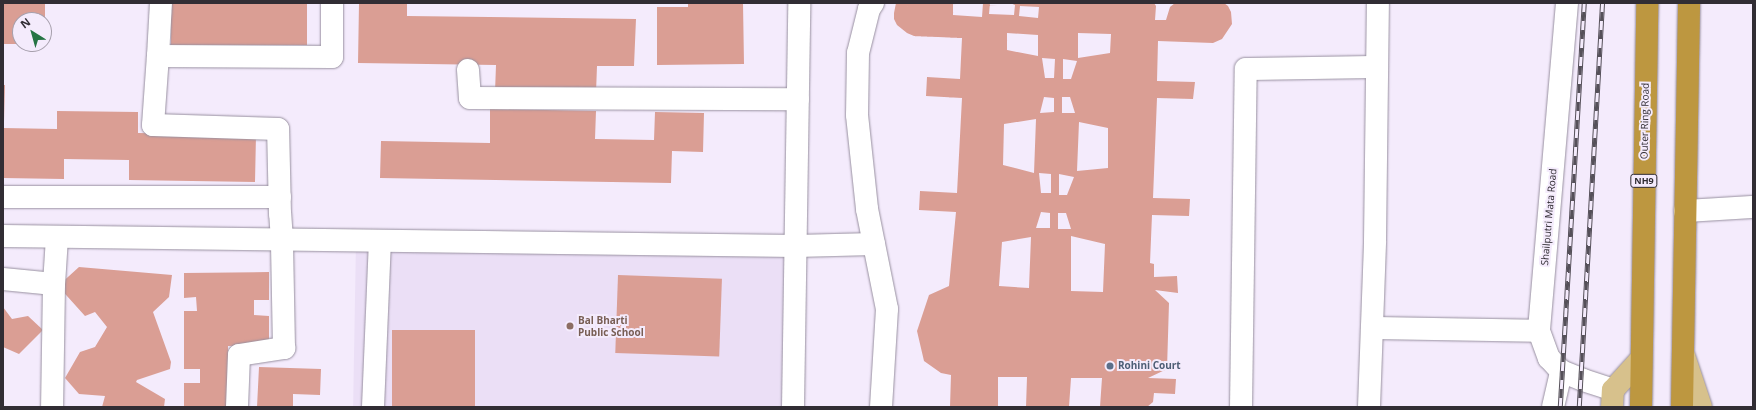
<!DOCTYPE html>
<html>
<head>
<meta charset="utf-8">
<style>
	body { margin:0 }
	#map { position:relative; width:1756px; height:410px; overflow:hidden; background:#f4ebfc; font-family:"Open Sans",sans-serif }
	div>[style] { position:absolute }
	.built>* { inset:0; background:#ebdff6; transform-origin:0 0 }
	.building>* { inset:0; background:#da9e94; transform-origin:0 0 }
	.roads { filter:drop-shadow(0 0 1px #9890a0) drop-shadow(0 0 1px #9890a0) }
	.minor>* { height:22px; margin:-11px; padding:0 11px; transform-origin:11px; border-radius:11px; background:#fff }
	.major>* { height:22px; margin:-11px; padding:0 11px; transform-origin:11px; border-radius:11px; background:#d7c18c }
	.highway>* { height:22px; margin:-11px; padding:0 11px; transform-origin:11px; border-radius:11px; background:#bd9740 }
	.rail>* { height:4.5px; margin-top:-2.25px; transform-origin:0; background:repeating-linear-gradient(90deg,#f4ebfc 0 9px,#555059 0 18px); box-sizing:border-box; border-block:1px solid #555059 }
	.dots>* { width:11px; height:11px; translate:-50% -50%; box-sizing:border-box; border:2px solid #f4ebfc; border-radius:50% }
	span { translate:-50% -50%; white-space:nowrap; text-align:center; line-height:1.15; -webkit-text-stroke:4px #f4ebfc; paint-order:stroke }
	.shield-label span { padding:1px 3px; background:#f4ebfc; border:1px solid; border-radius:3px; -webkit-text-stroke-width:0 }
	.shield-label { font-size:9px; color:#312d34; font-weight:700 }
	.street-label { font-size:10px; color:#312d34 }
	.education-label { font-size:10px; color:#785e54; font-weight:700 }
	.left { translate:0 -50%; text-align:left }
	.service-label { font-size:10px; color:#4e5e75; font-weight:700 }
	.frame { position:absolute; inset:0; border:4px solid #312d34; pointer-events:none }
	.north { position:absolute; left:12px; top:12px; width:40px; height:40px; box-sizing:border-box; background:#f4ebfc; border:1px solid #a69fac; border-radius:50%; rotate:323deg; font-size:11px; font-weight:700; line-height:16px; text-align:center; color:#312d34 }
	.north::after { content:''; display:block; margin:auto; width:14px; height:18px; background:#267444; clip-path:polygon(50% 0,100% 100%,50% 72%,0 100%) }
</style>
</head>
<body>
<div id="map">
	<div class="built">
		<div style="left:356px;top:241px;width:440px;height:166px;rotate:1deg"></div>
	</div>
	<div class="building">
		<div style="clip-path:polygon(3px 3px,45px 3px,45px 20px,20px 20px,20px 44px,3px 44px)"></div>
		<div style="left:171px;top:3px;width:136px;height:42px"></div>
		<div style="clip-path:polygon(359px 3px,407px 3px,407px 16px,636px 19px,634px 66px,597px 66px,596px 93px,495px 92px,496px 65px,358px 63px)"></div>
		<div style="clip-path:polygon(688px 3px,743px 3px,744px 64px,657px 65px,657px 7px,688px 7px)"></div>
		<div style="clip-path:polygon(evenodd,896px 3px,953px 3px,953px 15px,982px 17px,983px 3px,990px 3px,989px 14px,1014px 15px,1015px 5px,1010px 3px,1154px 3px,1156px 6px,1155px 20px,1166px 20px,1170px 7px,1175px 3px,1224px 3px,1228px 6px,1231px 12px,1232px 24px,1222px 39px,1213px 43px,1158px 41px,1157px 81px,1195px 82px,1193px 99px,1157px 98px,1153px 198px,1190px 199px,1189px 216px,1152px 215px,1150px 263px,1154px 264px,1154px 277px,1177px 276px,1178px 293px,1155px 290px,1169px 303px,1167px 369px,1148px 378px,1176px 379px,1175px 394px,1154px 393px,1153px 402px,1147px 407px,1100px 407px,1102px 378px,1071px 378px,1069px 407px,1026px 407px,1027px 377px,998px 377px,998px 407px,950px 407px,951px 375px,941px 373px,924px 361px,917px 331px,929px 295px,949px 286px,956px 212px,919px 210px,920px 191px,957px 193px,962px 98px,926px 96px,927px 77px,960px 79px,962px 38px,914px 36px,907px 33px,897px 25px,894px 19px,894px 13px,896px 3px,1020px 6px,1039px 7px,1038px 18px,1019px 16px,1020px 6px,896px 3px,1007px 33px,1038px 35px,1038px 56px,1007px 50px,1007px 33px,896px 3px,1078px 33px,1111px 34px,1110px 53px,1078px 58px,1078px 33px,896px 3px,1042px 58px,1055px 59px,1054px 78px,1045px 78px,1042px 58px,896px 3px,1063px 59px,1077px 61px,1071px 79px,1063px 79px,1063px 59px,896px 3px,1044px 97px,1054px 98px,1054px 112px,1040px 113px,1044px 97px,896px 3px,1062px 97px,1070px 97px,1075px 113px,1062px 113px,1062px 97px,896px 3px,1036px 119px,1034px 173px,1003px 165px,1004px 124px,1036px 119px,896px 3px,1079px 122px,1108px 128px,1108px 168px,1077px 171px,1079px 122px,896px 3px,1039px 173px,1051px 174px,1051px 193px,1041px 193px,1039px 173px,896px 3px,1059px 174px,1074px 177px,1067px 195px,1059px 195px,1059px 174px,896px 3px,1041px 212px,1050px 213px,1050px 228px,1036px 228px,1041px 212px,896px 3px,1058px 213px,1066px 213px,1071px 229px,1058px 229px,1058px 213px,896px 3px,1071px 236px,1105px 244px,1103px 292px,1071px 291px,1071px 236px,896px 3px,1031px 237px,1029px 288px,999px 286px,1002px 242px,1031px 237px)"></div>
		<div style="clip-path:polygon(3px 85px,5px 85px,4px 122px,3px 122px)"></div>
		<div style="clip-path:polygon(490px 109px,596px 111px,595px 139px,654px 140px,655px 112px,704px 113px,703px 152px,672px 151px,671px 183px,380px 178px,381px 141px,490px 143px)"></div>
		<div style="clip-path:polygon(57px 111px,138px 112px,138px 133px,256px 135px,255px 182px,129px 180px,129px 160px,64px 159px,64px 179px,3px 178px,3px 128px,57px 129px)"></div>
		<div style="clip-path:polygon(79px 267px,172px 275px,169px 297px,153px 312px,171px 362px,170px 369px,137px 380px,136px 382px,165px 399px,164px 407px,102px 407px,105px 396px,79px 394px,65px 378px,80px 352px,95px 347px,107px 327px,95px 312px,85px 316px,58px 286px)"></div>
		<div style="clip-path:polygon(269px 272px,269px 300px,254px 300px,254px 315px,269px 316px,269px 345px,228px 346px,228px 407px,184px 407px,184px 383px,200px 383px,200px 369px,184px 369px,184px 311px,197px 311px,196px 297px,184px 298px,184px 273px)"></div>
		<div style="left:618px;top:275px;width:104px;height:78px;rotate:2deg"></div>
		<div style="clip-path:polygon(3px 307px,12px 319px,28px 316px,43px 330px,19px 354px,3px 347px)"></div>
		<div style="left:392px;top:330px;width:83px;height:77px"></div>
		<div style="clip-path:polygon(259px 367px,321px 369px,320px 395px,293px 394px,293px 407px,257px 407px)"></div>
	</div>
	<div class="roads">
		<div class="minor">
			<div style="left:873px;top:3px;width:7px;rotate:124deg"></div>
			<div style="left:869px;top:9px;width:45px;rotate:104deg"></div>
			<div style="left:858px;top:53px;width:62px;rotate:90.9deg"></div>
			<div style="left:857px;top:115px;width:95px;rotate:83.9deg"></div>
			<div style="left:867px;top:209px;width:102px;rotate:78.7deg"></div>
			<div style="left:887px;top:309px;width:98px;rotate:93.5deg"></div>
			<div style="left:1567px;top:3px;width:329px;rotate:94.9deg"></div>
			<div style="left:1539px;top:331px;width:29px;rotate:70deg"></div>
			<div style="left:1549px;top:358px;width:18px;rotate:47deg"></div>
			<div style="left:1561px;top:371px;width:24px;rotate:22deg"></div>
			<div style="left:1583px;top:380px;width:32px;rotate:18deg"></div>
			<div style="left:158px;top:56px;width:53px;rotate:-86.8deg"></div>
			<div style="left:468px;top:70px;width:28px;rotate:86deg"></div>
			<div style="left:470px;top:98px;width:328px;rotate:0.2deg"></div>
			<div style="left:3px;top:197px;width:277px"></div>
			<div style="left:1685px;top:211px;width:68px;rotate:-3.4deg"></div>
			<div style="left:3px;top:236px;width:793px;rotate:0.72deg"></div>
			<div style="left:796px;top:246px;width:78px;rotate:-1.5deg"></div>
			<div style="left:3px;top:279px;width:51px;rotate:5.6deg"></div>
			<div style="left:54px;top:284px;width:123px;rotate:90.9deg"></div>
			<div style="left:54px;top:284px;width:47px;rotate:-86.3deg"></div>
			<div style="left:1372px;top:328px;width:167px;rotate:1deg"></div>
			<div style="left:237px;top:407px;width:52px;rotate:-87.8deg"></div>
			<div style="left:239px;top:355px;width:46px;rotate:-8.8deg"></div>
			<div style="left:284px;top:348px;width:108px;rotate:-91.1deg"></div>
			<div style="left:282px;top:240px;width:26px;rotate:-94deg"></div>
			<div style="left:280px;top:214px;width:85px;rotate:-91.3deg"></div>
			<div style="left:278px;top:129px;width:125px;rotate:-178.2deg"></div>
			<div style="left:153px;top:125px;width:69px;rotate:-85.9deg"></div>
			<div style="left:158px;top:56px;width:174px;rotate:0.3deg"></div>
			<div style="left:332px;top:57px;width:54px;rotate:-90deg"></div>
			<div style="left:373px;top:407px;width:166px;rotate:-87.6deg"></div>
			<div style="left:793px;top:407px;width:404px;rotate:-89.1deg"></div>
			<div style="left:1241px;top:407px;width:338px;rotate:-89.2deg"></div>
			<div style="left:1246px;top:69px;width:131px;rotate:-0.9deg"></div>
			<div style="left:1369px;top:407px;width:166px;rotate:-87.9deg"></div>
			<div style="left:1375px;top:241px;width:238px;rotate:-89.3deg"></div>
			<div style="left:1553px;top:407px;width:37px;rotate:-77deg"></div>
		</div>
		<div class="major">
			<div style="left:1684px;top:356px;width:54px;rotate:71.6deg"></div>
			<div style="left:1612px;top:407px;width:17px;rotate:-87deg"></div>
			<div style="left:1613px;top:390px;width:42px;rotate:-47.9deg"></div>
		</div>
		<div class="highway">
			<div style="left:1641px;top:407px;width:404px;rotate:-89.1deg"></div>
			<div style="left:1682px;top:407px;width:404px;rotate:-89deg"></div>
		</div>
	</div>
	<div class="rail">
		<div style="left:1560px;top:407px;width:405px;rotate:-86.6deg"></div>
		<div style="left:1579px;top:407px;width:405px;rotate:-86.7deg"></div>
	</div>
	<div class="dots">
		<div style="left:570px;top:326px;background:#8d6e63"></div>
		<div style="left:1110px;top:366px;background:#5c6f8a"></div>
	</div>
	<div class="shield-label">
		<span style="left:1644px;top:181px">NH9</span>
	</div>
	<div class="street-label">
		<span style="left:1645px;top:121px;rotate:-89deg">Outer Ring Road</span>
		<span style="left:1549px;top:217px;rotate:-85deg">Shailputri Mata Road</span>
	</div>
	<div class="education-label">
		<span class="left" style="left:578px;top:326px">Bal Bharti<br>Public School</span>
	</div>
	<div class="service-label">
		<span class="left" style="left:1118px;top:366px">Rohini Court</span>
	</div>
	<div class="frame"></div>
	<div class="north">N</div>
</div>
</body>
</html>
